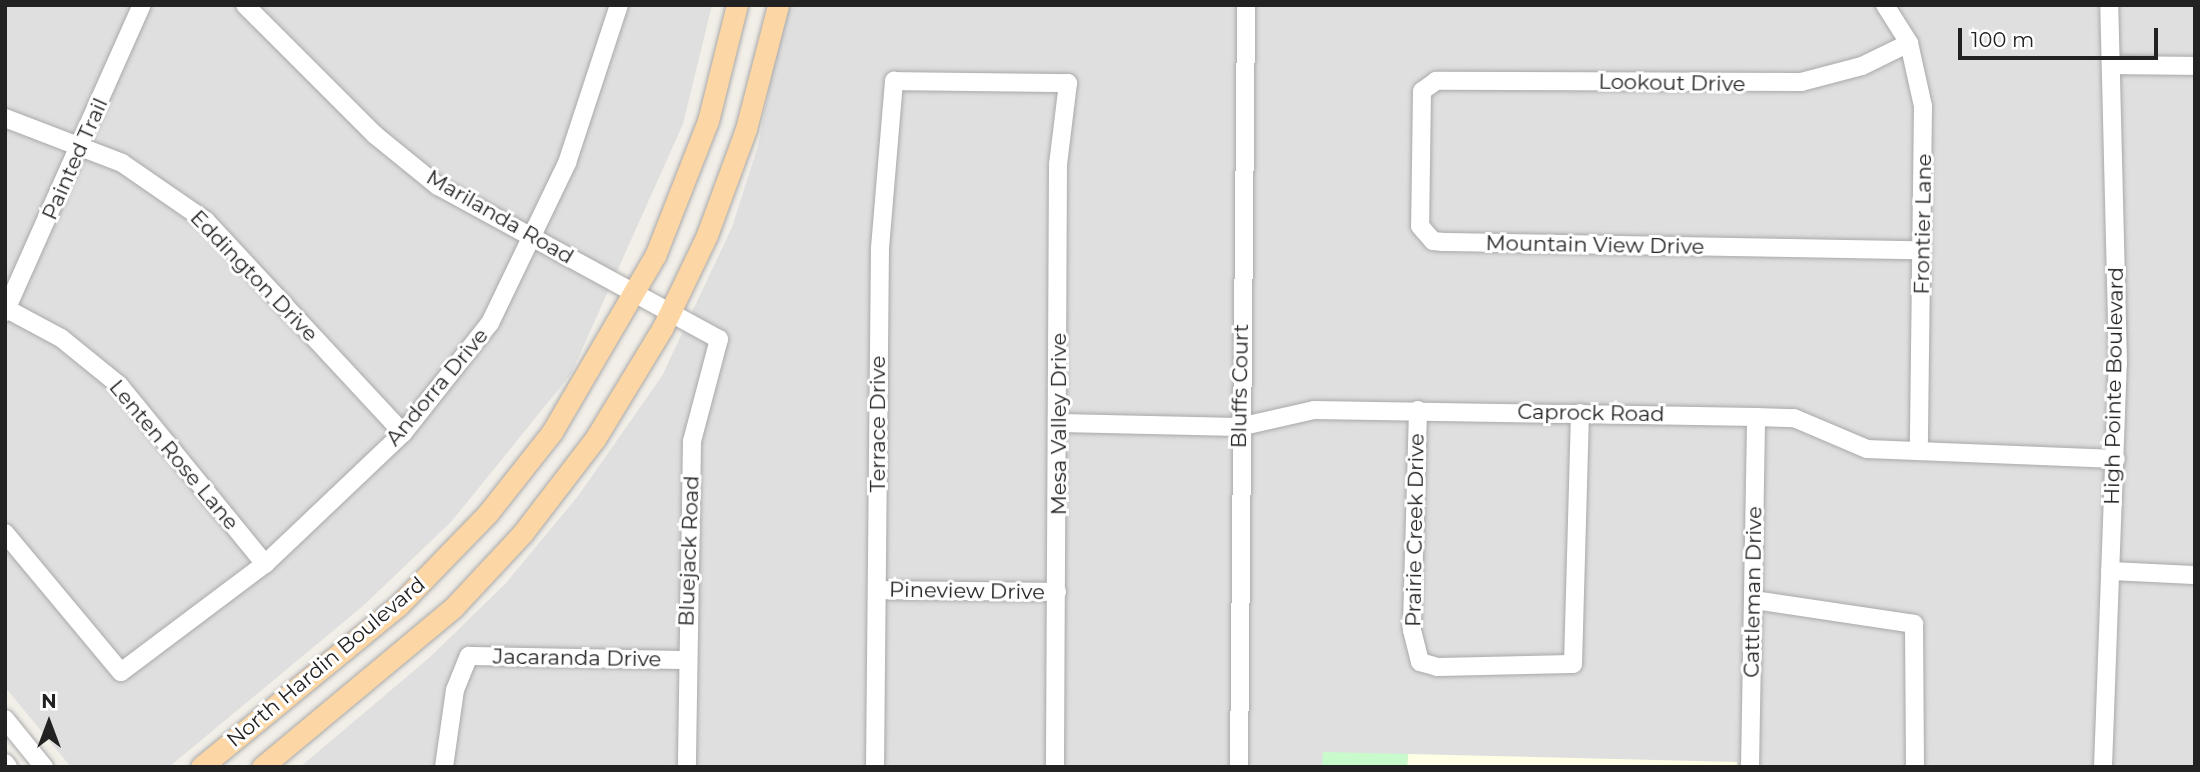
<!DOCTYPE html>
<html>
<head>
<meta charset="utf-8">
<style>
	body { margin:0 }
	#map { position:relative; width:2200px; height:772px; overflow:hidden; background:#f2efe9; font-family:Montserrat,sans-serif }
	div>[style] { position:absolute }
	.residential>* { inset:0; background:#e0dfdf }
	.education>* { inset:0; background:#ffffe5 }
	.park>* { inset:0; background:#c8facc }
	.roads { filter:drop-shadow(0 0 2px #a9a9a9) drop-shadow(0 0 2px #a9a9a9) }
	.minor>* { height:18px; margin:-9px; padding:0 9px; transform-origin:9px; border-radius:9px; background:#fff }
	.major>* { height:21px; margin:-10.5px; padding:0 10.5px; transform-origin:10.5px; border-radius:10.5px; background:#fcd6a4 }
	span { translate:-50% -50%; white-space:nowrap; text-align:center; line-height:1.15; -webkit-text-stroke:6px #fff; paint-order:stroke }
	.street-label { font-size:21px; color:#222 }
	.frame { position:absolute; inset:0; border:7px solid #222; pointer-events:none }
	.north { position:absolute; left:14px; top:688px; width:70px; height:70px; -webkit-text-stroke:5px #fff; paint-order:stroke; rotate:0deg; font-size:19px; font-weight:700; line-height:28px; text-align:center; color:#222 }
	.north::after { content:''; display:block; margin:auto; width:24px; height:32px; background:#222; clip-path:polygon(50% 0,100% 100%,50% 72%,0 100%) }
	.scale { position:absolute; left:1958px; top:28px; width:200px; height:32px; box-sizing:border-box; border:4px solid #222; border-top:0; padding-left:9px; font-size:21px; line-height:24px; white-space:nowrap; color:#222; -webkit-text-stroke:5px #fff; paint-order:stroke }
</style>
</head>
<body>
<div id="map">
	<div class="residential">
		<div style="clip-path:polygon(5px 5px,712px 5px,683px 124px,571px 374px,451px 522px,364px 605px,169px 767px,71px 767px,5px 687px)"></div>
		<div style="clip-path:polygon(785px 5px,2195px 5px,2195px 767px,300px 767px,429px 658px,506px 583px,578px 496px,662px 376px,732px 227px,758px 146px)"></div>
	</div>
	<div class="education">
		<div style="clip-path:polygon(1408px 754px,1737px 762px,1737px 767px,1407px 767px)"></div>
	</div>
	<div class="park">
		<div style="clip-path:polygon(1323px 752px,1408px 754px,1407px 767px,1278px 767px,1322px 765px)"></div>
	</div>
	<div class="roads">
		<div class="minor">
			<div style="left:245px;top:5px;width:184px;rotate:45deg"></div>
			<div style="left:375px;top:135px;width:81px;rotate:39deg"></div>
			<div style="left:438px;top:186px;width:320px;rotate:28.6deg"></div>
			<div style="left:719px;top:339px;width:106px;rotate:104.8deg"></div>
			<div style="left:692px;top:441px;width:326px;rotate:90.9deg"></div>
			<div style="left:1885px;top:5px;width:45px;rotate:57.7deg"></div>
			<div style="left:1909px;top:43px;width:65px;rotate:77.5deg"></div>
			<div style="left:1923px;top:106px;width:345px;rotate:90.7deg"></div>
			<div style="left:1909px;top:43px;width:52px;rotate:153.9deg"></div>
			<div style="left:1862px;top:66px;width:63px;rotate:165.3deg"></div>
			<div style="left:1801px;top:82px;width:365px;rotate:-179.8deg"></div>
			<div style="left:1436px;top:81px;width:17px;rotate:144deg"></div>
			<div style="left:1422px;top:91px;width:135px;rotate:90.8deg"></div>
			<div style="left:1420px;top:226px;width:20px;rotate:49deg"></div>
			<div style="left:1433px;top:241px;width:10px;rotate:6deg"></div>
			<div style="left:1443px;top:242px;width:479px;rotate:1deg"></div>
			<div style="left:2112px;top:65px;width:83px;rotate:0.7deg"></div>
			<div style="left:5px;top:118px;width:125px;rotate:21deg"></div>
			<div style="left:122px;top:163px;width:102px;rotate:34.6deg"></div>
			<div style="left:206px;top:221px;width:289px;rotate:47.1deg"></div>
			<div style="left:5px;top:308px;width:64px;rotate:28.2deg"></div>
			<div style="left:61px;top:338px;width:75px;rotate:39deg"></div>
			<div style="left:119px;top:385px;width:231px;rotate:50.8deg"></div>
			<div style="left:5px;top:312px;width:336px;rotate:-66deg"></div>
			<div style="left:1418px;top:410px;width:220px;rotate:91.6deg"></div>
			<div style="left:1412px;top:630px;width:33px;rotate:76deg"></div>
			<div style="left:1420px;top:662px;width:18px;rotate:16deg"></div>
			<div style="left:1437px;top:667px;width:136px;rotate:-1.3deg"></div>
			<div style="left:1573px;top:664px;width:251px;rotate:-88.4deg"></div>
			<div style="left:1060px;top:423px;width:179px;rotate:1.3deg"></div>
			<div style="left:1239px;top:427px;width:77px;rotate:-12.8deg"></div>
			<div style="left:1314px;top:410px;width:442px;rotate:0.9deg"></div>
			<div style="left:1756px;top:417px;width:38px;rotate:2deg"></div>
			<div style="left:1794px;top:418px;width:79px;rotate:23deg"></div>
			<div style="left:1867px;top:449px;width:249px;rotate:2.3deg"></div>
			<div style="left:5px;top:533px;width:181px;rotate:50.2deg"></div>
			<div style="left:121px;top:672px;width:180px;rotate:-36.9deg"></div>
			<div style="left:265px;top:564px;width:190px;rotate:-43.5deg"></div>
			<div style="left:403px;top:433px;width:140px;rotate:-51.7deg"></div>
			<div style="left:490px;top:323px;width:178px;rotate:-64.3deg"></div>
			<div style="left:567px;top:163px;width:166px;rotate:-71.8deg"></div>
			<div style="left:2110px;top:571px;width:85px;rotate:2.7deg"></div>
			<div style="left:877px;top:590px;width:180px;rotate:0.6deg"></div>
			<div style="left:1754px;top:600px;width:162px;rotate:8.5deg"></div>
			<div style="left:1914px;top:624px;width:143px;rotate:89.6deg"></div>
			<div style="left:5px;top:719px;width:62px;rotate:50.9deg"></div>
			<div style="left:5px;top:763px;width:5px;rotate:53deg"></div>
			<div style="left:444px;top:767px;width:78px;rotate:-81.9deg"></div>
			<div style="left:455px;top:690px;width:37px;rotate:-68deg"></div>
			<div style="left:469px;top:656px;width:217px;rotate:1.1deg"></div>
			<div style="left:875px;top:767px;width:519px;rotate:-89.45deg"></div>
			<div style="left:880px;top:248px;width:168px;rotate:-85.2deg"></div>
			<div style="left:894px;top:81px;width:174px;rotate:0.7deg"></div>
			<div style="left:1068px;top:83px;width:82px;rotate:97deg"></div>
			<div style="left:1058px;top:164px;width:603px;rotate:90.29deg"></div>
			<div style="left:1239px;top:767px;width:762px;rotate:-89.47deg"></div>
			<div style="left:1750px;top:767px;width:350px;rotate:-89deg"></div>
			<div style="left:2103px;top:767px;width:403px;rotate:-87.9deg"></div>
			<div style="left:2118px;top:364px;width:359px;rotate:-91.4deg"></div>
		</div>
		<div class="major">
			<div style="left:201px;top:767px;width:256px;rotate:-39.3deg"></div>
			<div style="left:399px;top:605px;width:128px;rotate:-45.9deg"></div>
			<div style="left:488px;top:513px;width:103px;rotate:-51.7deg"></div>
			<div style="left:552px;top:432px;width:204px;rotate:-59.7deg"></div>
			<div style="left:655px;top:256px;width:145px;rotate:-68.6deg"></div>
			<div style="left:708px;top:121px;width:120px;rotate:-76deg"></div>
			<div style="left:262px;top:767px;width:249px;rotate:-39.8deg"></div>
			<div style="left:453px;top:608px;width:101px;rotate:-47deg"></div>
			<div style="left:522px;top:534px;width:120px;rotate:-52.5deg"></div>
			<div style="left:595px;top:439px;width:129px;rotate:-58.7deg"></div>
			<div style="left:662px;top:329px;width:104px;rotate:-64.4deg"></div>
			<div style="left:707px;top:235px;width:113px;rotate:-69.8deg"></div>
			<div style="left:746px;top:129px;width:128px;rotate:-75.5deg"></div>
		</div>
	</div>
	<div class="street-label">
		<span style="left:1672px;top:83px;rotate:1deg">Lookout Drive</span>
		<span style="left:75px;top:159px;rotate:-66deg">Painted Trail</span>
		<span style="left:500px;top:217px;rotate:30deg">Marilanda Road</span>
		<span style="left:1923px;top:224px;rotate:-89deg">Frontier Lane</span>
		<span style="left:1595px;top:245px;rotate:1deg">Mountain View Drive</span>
		<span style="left:254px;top:276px;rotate:46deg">Eddington Drive</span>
		<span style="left:1240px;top:386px;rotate:-89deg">Bluffs Court</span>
		<span style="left:2114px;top:386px;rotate:-89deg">High Pointe Boulevard</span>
		<span style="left:437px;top:387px;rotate:-50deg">Andorra Drive</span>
		<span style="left:1591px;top:413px;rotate:1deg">Caprock Road</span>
		<span style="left:878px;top:424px;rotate:-90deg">Terrace Drive</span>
		<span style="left:1059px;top:424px;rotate:-90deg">Mesa Valley Drive</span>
		<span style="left:174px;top:455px;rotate:50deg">Lenten Rose Lane</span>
		<span style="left:1415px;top:530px;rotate:-89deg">Prairie Creek Drive</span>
		<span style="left:689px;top:551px;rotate:-88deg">Bluejack Road</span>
		<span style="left:967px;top:591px;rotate:1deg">Pineview Drive</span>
		<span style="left:1753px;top:592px;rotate:-89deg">Cattleman Drive</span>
		<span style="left:577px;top:658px;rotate:1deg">Jacaranda Drive</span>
		<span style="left:326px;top:662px;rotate:-40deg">North Hardin Boulevard</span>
	</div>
	<div class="frame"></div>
	<div class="north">N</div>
	<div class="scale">100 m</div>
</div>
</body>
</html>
